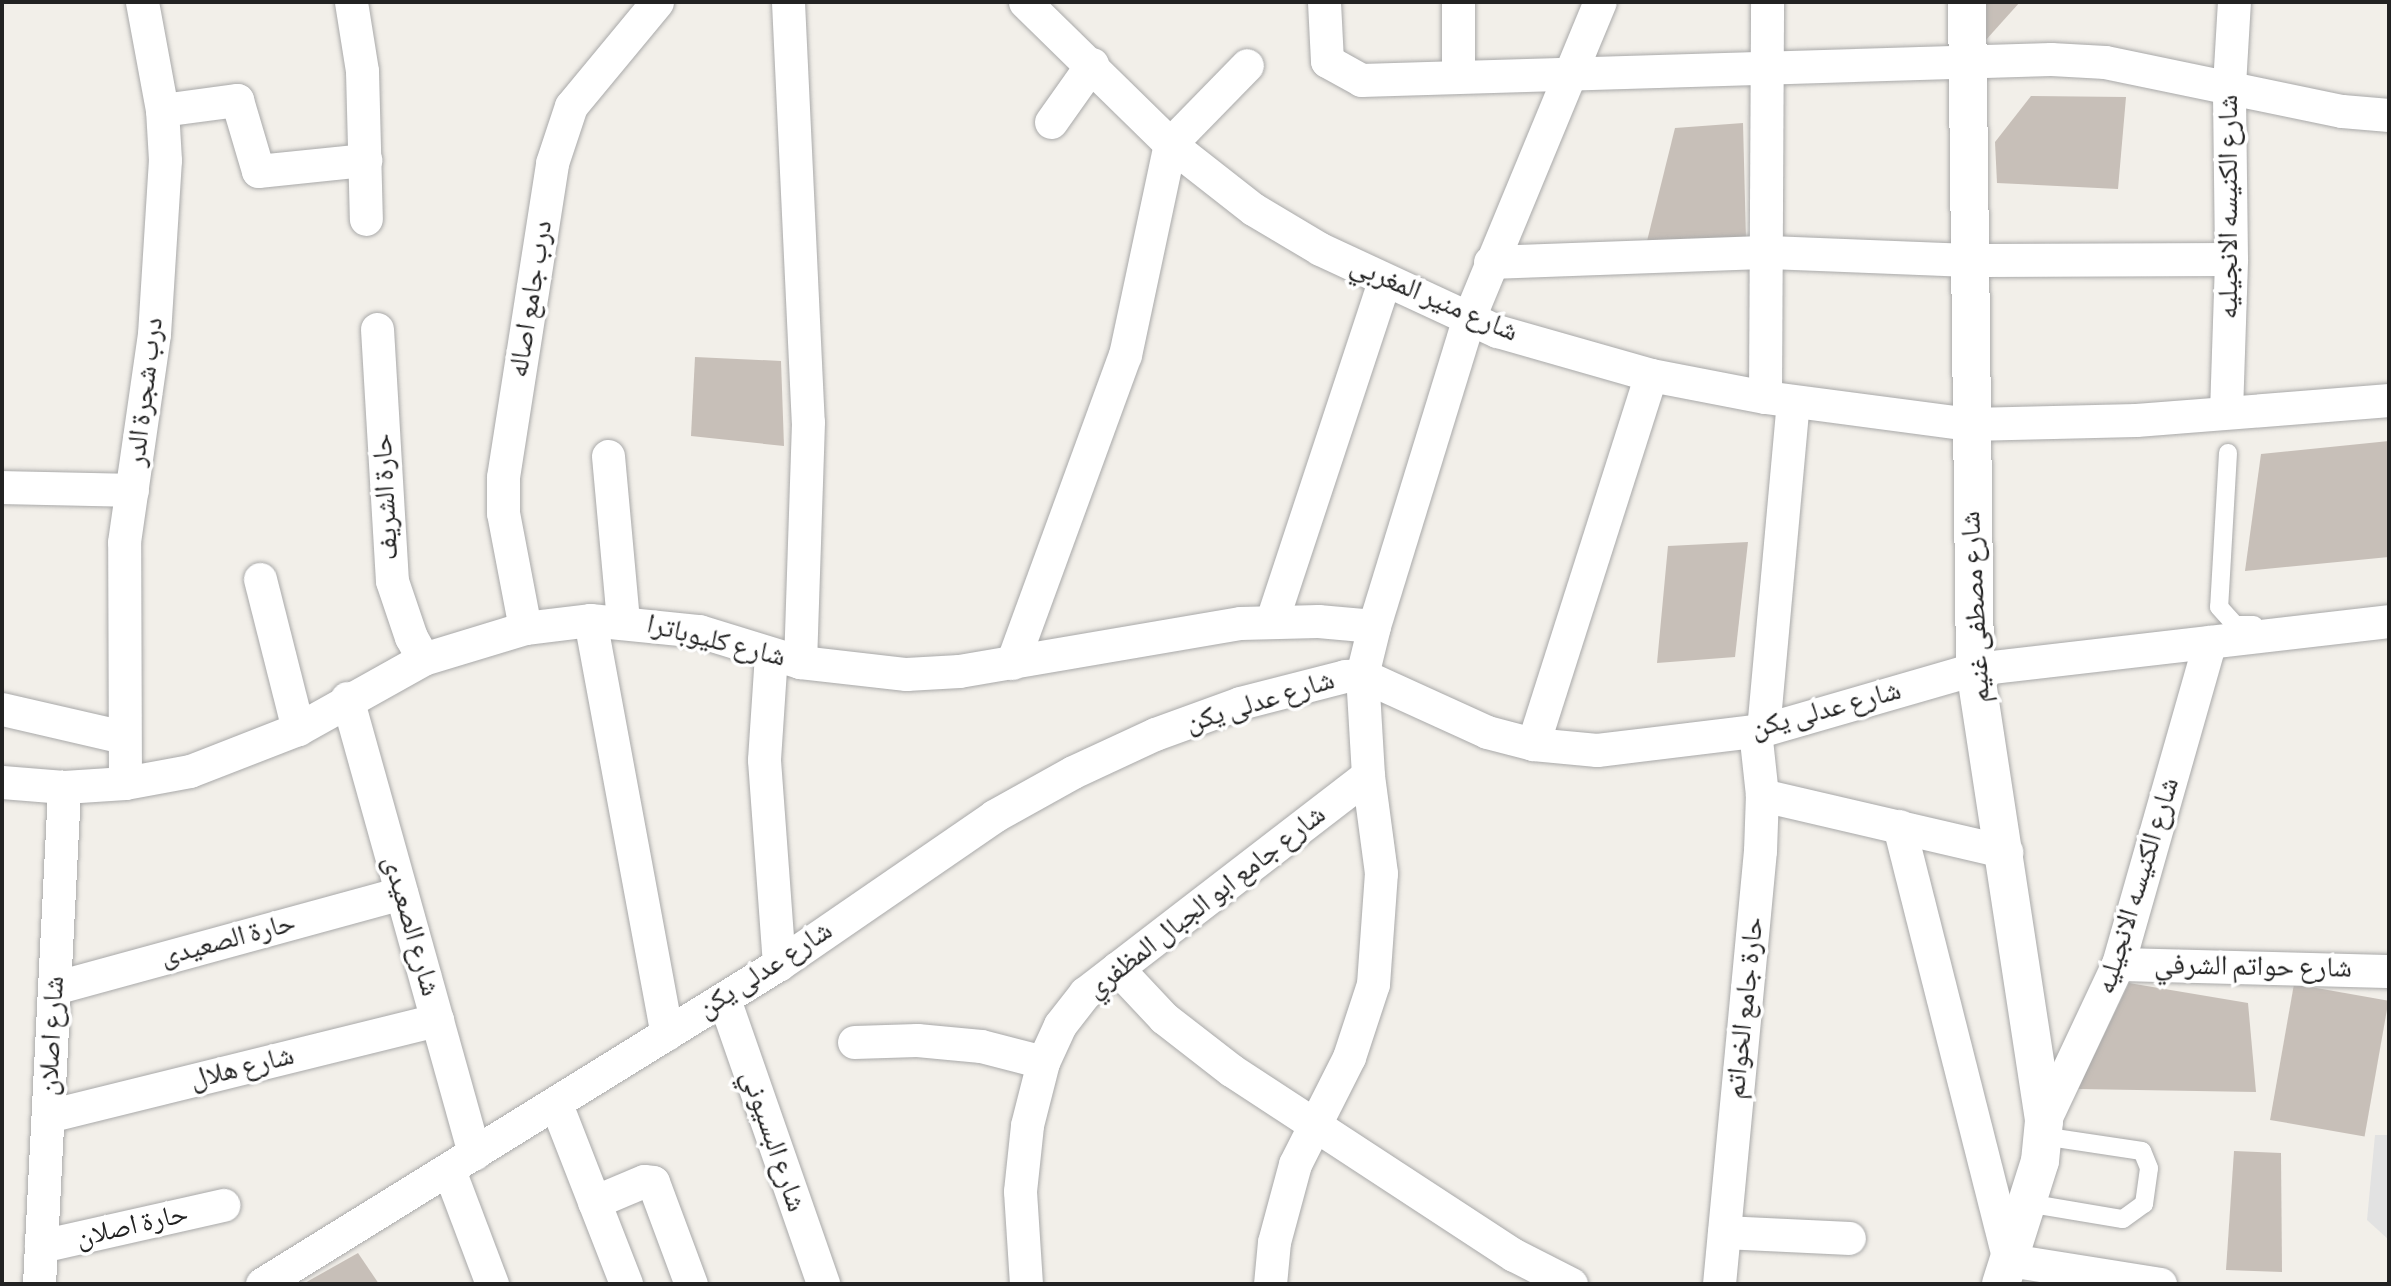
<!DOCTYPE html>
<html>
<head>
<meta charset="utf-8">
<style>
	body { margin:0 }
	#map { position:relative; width:2391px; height:1286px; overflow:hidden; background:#f2efe9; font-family:"Alegreya Sans","Noto Naskh Arabic",sans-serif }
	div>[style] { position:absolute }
	.parking>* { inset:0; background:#e2e2e2 }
	.building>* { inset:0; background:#c7bfb8; transform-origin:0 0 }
	.roads { filter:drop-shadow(0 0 2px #a9a9a9) drop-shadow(0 0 2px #a9a9a9) }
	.service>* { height:18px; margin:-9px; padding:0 9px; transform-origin:9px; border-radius:9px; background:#fff }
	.minor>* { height:33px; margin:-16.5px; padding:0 16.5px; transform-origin:16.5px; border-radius:16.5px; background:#fff }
	.tertiary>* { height:38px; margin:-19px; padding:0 19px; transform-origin:19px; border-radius:19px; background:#fff }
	span { translate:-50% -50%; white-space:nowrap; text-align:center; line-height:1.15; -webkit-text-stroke:7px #fff; paint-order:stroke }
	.street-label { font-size:28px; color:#222 }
	.frame { position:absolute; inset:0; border:4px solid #222; pointer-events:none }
</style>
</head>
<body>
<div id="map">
	<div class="parking">
		<div style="clip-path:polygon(2375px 1135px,2389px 1135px,2389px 1240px,2367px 1220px)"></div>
	</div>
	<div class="building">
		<div style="clip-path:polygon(1967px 2px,2020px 2px,1967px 61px)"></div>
		<div style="clip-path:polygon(2031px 96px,2126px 97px,2118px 189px,1997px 183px,1995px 142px)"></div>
		<div style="clip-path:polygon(1743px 123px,1746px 241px,1647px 241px,1675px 128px)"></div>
		<div style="clip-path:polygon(695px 357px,781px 361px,784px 446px,691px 436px)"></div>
		<div style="clip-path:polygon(2389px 441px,2389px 557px,2245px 571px,2261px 454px)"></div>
		<div style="clip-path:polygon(1748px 542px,1735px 657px,1657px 663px,1668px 546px)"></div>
		<div style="clip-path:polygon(2129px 983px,2248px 1003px,2256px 1092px,2078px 1089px)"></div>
		<div style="left:2294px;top:984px;width:96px;height:138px;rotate:10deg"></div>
		<div style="clip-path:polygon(2234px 1151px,2281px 1153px,2282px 1272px,2226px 1270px)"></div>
		<div style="clip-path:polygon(358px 1253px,379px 1284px,303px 1284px)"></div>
	</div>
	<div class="roads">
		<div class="service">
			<div style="left:2228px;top:453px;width:154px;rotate:93.3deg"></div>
			<div style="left:2219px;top:607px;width:24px;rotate:48deg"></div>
			<div style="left:2235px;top:625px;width:19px"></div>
			<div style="left:2027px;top:1203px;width:97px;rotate:9.5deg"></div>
			<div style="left:2123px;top:1219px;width:26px;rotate:-36deg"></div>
			<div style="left:2144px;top:1204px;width:36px;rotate:-82deg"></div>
			<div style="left:2149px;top:1168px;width:18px;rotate:-112deg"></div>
			<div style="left:2142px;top:1151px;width:100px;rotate:-171.4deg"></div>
		</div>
		<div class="minor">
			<div style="left:351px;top:2px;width:70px;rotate:80.9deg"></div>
			<div style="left:362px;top:71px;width:148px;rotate:88.5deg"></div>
			<div style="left:788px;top:2px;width:420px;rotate:87.3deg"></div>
			<div style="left:808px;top:422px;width:240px;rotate:91.9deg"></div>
			<div style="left:1025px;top:2px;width:203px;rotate:44.4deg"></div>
			<div style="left:1170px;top:144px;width:105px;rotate:38.1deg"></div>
			<div style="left:1253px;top:209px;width:78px;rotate:30.8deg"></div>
			<div style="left:1320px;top:249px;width:195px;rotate:24.9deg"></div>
			<div style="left:1497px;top:331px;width:160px;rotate:15.9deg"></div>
			<div style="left:1651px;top:375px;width:116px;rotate:10.9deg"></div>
			<div style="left:1765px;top:397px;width:207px;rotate:7.5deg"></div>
			<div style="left:1970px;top:424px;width:166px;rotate:-1.4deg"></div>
			<div style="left:2136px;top:420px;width:254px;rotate:-4.5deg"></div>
			<div style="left:1324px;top:2px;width:59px;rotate:87.1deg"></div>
			<div style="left:1327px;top:61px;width:39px;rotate:29deg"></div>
			<div style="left:1361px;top:80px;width:690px;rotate:-1.74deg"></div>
			<div style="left:2051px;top:59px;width:54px;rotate:3.2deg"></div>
			<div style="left:2105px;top:62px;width:242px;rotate:11.7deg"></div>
			<div style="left:2342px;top:111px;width:47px;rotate:4.9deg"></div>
			<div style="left:1458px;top:2px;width:73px;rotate:90deg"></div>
			<div style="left:162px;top:110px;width:76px;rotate:-7.6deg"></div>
			<div style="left:237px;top:100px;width:74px;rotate:73.5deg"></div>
			<div style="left:258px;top:171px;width:108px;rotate:-5.9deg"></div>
			<div style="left:1051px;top:122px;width:71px;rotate:-54.7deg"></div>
			<div style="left:1490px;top:262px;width:279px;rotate:-2.1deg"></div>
			<div style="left:1769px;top:252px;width:200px;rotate:2.3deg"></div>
			<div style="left:1969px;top:260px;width:262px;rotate:-0.2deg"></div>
			<div style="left:377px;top:329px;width:252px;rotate:86.6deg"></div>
			<div style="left:392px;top:581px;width:59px;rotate:71.3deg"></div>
			<div style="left:411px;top:637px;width:25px;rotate:61deg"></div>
			<div style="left:1765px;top:397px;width:395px;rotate:-89.7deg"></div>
			<div style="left:2226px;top:412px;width:153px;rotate:-88.1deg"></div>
			<div style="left:2231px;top:259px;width:174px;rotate:-90.7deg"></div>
			<div style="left:2229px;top:85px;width:83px;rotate:-86.6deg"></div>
			<div style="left:608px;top:456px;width:165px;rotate:84.8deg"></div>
			<div style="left:2px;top:487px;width:130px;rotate:1.3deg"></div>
			<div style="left:260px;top:579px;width:155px;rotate:75.8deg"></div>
			<div style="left:590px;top:620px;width:421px;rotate:79.5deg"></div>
			<div style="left:1272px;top:620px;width:357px;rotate:-71.7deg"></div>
			<div style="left:525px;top:628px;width:117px;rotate:-100.8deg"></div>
			<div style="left:503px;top:513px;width:36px;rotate:-90deg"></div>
			<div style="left:503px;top:477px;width:318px;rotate:-81.1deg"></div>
			<div style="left:552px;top:163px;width:60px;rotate:-71.6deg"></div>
			<div style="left:571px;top:106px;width:135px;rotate:-50.4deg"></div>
			<div style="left:771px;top:654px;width:106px;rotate:93.8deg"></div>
			<div style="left:764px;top:760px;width:205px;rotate:85.8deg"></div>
			<div style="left:1012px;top:663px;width:328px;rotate:-69.9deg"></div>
			<div style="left:1125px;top:355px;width:216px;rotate:-78deg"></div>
			<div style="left:1170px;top:144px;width:110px;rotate:-45.7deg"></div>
			<div style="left:347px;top:698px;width:473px;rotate:74.4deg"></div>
			<div style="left:2px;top:709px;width:124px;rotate:13deg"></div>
			<div style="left:1763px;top:730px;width:329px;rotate:-84.8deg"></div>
			<div style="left:1533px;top:744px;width:387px;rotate:-72.3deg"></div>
			<div style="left:2px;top:782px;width:62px;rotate:4.6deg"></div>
			<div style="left:64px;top:787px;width:61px;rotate:-3.8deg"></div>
			<div style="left:125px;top:783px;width:66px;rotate:-10.5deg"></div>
			<div style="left:190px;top:771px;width:116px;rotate:-21.3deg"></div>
			<div style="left:298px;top:729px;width:143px;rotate:-29.2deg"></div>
			<div style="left:423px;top:659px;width:107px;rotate:-16.9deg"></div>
			<div style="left:525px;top:628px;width:65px;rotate:-7deg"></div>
			<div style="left:590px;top:620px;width:110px;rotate:5.8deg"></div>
			<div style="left:699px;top:631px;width:106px;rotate:17.1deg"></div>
			<div style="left:800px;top:662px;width:107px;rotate:6.5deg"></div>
			<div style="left:906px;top:674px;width:53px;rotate:-3.2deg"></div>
			<div style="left:959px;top:671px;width:285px;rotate:-9.7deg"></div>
			<div style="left:1240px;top:623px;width:78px;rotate:-1.5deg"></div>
			<div style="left:1318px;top:621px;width:56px;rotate:5.1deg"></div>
			<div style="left:125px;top:783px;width:241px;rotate:-90.2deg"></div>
			<div style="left:124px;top:542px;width:210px;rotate:-81.8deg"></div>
			<div style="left:154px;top:334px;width:174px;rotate:-86.4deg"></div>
			<div style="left:165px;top:160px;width:50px;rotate:-93.4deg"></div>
			<div style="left:162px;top:110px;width:110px;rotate:-100.5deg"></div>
			<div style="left:1762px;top:795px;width:251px;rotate:13.1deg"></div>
			<div style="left:1899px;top:826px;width:448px;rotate:75.8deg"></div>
			<div style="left:2009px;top:1260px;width:153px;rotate:9deg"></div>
			<div style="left:2118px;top:964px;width:271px;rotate:1.5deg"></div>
			<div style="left:1117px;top:968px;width:69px;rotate:46.8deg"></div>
			<div style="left:1164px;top:1018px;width:85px;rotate:37.8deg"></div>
			<div style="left:1231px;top:1070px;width:338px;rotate:33.2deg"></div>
			<div style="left:1514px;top:1255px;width:64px;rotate:27deg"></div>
			<div style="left:54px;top:988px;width:360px;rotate:-15.3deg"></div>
			<div style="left:724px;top:999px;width:302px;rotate:70.8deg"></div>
			<div style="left:854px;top:1042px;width:63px;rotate:-1.8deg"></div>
			<div style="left:917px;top:1040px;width:64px;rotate:5.4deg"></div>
			<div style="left:981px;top:1046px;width:64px;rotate:14.5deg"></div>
			<div style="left:556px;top:1104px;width:193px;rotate:68.7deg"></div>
			<div style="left:48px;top:1116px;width:401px;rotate:-13.9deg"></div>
			<div style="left:2044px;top:1121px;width:174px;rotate:-64.8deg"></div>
			<div style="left:2118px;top:964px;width:335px;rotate:-74.1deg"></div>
			<div style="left:449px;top:1170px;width:122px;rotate:69.3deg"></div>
			<div style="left:594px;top:1202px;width:54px;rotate:-22.8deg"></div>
			<div style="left:644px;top:1181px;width:9px;rotate:6deg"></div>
			<div style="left:653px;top:1182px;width:109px;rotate:69.6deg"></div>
			<div style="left:1724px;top:1232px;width:125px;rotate:2.7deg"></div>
			<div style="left:41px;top:1246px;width:187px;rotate:-12.7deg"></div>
			<div style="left:39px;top:1284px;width:498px;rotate:-87.1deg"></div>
			<div style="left:262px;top:1284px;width:608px;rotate:-31.76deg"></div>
			<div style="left:779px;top:964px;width:261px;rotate:-34.5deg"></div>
			<div style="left:994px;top:816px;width:90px;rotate:-29.1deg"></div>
			<div style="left:1073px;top:772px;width:90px;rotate:-24.9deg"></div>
			<div style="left:1155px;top:734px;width:90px;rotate:-20deg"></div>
			<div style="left:1240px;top:703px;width:108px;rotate:-14.4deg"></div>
			<div style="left:1345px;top:676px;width:17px;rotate:-3deg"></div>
			<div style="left:1362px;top:675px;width:137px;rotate:24.5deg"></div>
			<div style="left:1487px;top:732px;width:48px;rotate:14.6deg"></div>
			<div style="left:1533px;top:744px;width:64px;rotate:5.4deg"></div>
			<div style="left:1597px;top:750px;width:167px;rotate:-6.9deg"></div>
			<div style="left:1763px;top:730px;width:221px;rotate:-16.1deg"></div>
			<div style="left:1975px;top:669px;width:417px;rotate:-6.6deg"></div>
			<div style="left:1026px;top:1284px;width:93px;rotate:-93.7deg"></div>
			<div style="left:1020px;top:1191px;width:66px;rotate:-83.9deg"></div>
			<div style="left:1027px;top:1125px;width:65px;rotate:-75.7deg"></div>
			<div style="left:1043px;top:1062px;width:41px;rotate:-65.3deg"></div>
			<div style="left:1060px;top:1025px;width:41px;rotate:-52deg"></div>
			<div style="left:1085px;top:993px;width:357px;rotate:-37.6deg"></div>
			<div style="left:1270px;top:1284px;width:42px;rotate:-84.6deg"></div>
			<div style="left:1274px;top:1242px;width:81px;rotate:-74.9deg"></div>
			<div style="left:1295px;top:1164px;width:120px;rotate:-63.2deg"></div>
			<div style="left:1349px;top:1057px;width:77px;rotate:-71.8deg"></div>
			<div style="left:1373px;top:984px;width:111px;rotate:-85.9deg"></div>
			<div style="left:1381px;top:873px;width:99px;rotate:-97.6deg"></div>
			<div style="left:1368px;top:775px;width:100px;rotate:-93.4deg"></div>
			<div style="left:1362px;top:675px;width:50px;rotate:-76.2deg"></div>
			<div style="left:1374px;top:626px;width:320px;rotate:-72.9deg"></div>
			<div style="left:1468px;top:320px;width:344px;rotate:-67.5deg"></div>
			<div style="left:1719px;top:1284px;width:435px;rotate:-84.6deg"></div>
			<div style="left:1760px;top:851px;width:56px;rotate:-88deg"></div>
			<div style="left:1762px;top:795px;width:64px;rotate:-96.2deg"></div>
		</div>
		<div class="tertiary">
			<div style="left:1967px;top:2px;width:667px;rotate:89.31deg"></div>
			<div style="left:1975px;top:669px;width:457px;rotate:81.3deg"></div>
			<div style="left:2044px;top:1121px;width:40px;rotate:95.7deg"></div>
			<div style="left:2040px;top:1161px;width:129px;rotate:107.6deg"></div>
		</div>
	</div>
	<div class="street-label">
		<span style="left:2229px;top:207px;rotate:-90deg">شارع الكنيسه الانجيليه</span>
		<span style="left:531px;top:299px;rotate:-81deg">درب جامع اصاله</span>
		<span style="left:1434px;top:299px;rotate:23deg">شارع منير المغربي</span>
		<span style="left:145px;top:392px;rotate:-83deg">درب شجرة الدر</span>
		<span style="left:386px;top:497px;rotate:-93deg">حارة الشريف</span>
		<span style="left:1976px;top:607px;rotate:-93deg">شارع مصطفى غنيم</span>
		<span style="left:716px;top:641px;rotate:14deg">شارع كليوباترا</span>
		<span style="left:1260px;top:702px;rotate:-17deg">شارع عدلى يكن</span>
		<span style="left:1826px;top:710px;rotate:-15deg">شارع عدلى يكن</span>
		<span style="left:2138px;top:886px;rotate:-73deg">شارع الكنيسه الانجيليه</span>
		<span style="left:1206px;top:902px;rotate:-38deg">شارع جامع ابو الجبال المظفري</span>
		<span style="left:411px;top:926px;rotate:74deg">شارع الصعيدى</span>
		<span style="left:228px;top:940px;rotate:-15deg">حارة الصعيدى</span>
		<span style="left:2253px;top:967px;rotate:1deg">شارع حواتم الشرفي</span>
		<span style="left:765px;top:970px;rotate:-33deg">شارع عدلى يكن</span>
		<span style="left:1745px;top:1008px;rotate:-84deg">حارة جامع الخواتم</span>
		<span style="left:52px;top:1036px;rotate:-87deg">شارع اصلان</span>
		<span style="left:242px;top:1068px;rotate:-14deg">شارع هلال</span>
		<span style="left:773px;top:1141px;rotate:71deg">شارع البسيوني</span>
		<span style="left:132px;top:1226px;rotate:-13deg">حارة اصلان</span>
	</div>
	<div class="frame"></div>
</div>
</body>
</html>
